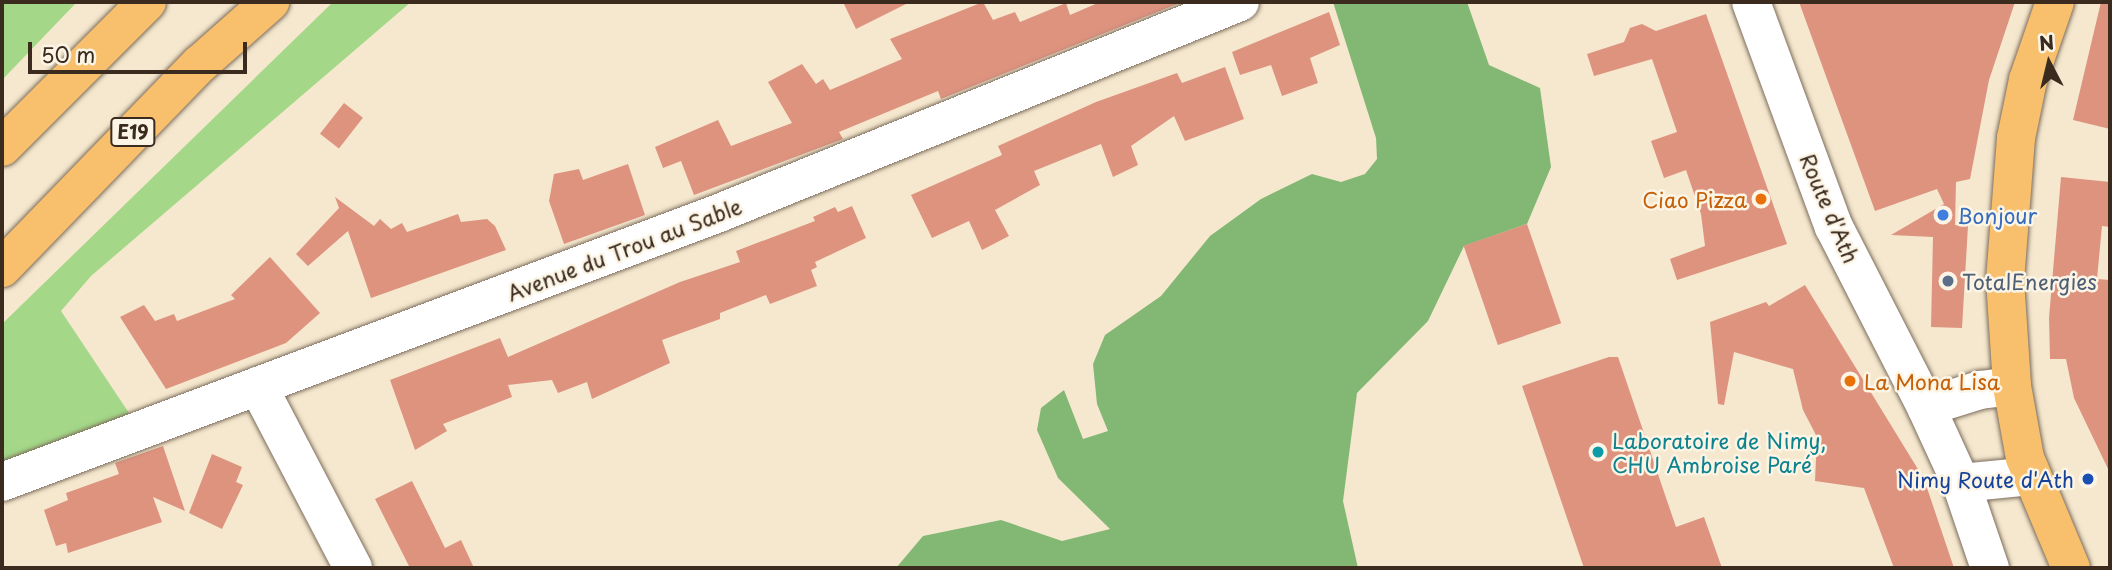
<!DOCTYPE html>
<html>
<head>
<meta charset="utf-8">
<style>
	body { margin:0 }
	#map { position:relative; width:2112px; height:570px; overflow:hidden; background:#f5e8ce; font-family:"Playpen Sans",sans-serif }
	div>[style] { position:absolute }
	.green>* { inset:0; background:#a4d888 }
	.forest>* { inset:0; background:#83b874 }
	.building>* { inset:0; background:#de937f; transform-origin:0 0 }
	.roads { filter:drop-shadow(0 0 2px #7c6c5c) drop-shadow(0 0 2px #7c6c5c) }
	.minor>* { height:38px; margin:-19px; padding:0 19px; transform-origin:19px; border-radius:19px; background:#fff }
	.major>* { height:38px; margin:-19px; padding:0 19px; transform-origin:19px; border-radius:19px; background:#f8bf6c }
	.highway>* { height:38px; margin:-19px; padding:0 19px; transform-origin:19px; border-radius:19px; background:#f8bf6c }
	.dots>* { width:19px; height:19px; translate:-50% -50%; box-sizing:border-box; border:4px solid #fcf5e5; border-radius:50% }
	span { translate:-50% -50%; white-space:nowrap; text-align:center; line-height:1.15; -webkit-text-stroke:5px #fcf5e5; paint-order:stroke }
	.shield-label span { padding:2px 5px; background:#fcf5e5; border:2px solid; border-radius:5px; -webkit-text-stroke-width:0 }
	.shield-label { font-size:19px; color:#3b2a1e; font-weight:700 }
	.food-label { font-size:21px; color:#c56008 }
	.right { translate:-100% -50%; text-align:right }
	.left { translate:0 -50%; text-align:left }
	.street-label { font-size:21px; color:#3b2a1e }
	.shop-label { font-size:21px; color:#366cbe }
	.service-label { font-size:21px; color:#4e5e75 }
	.culture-label { font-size:21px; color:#0d838f }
	.transit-label { font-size:21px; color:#164399 }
	.frame { position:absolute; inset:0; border:4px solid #3b2a1e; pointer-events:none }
	.north { position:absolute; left:2014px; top:28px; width:70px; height:70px; -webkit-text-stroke:5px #fcf5e5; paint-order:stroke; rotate:353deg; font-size:19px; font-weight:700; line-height:28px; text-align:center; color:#3b2a1e }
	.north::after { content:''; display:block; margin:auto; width:24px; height:32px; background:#3b2a1e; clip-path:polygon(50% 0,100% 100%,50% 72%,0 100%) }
	.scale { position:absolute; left:28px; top:42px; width:219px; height:32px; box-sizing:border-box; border:4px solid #3b2a1e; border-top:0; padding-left:9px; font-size:21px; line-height:24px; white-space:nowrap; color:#3b2a1e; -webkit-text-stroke:5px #fcf5e5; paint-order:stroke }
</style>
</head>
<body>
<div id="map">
	<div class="green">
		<div style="clip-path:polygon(2px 2px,77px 2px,2px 80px)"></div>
		<div style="clip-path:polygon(333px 2px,411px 2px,91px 276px,61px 311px,139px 428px,2px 482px,2px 324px)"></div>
	</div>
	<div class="forest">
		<div style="clip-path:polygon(1333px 2px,1467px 2px,1489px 65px,1540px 88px,1551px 167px,1527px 224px,1464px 246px,1428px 321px,1357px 393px,1343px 501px,1358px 568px,896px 568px,923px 536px,1001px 520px,1062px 541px,1110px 529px,1058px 478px,1037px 430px,1041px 408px,1064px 390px,1083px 439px,1108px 431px,1097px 404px,1093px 364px,1105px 335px,1161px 296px,1210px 236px,1261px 199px,1312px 174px,1341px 182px,1365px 174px,1377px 159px,1376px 138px)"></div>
	</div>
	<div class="building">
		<div style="clip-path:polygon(843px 2px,910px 2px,856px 29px)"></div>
		<div style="clip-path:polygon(983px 2px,993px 20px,1015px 12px,1020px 22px,1066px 3px,1070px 15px,1100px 2px,1182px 2px,941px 99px,938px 91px,839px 132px,843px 139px,694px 195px,681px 161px,663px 168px,655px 147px,718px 120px,731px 146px,792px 123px,768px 82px,802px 64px,816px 84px,823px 79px,830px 90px,902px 59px,890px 39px)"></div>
		<div style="clip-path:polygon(1799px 2px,2015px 2px,1989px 80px,1970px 179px,1956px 182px,1955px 225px,1968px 226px,1962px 328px,1931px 327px,1933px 237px,1891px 235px,1944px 204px,1937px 189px,1875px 211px)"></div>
		<div style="clip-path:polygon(2101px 2px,2110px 2px,2110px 129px,2073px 120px)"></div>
		<div style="clip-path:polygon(1329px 12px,1340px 45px,1310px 58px,1318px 83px,1282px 96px,1271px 65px,1240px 75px,1232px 52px)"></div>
		<div style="clip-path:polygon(1706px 14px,1787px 244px,1677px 280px,1670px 259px,1705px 246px,1701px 214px,1686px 170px,1664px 178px,1651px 141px,1677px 132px,1652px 59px,1594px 76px,1587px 54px,1624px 42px,1630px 28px,1642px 24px,1656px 31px)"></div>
		<div style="clip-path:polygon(1225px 67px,1244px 119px,1185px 141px,1174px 116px,1131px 146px,1138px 165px,1113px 177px,1101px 144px,1034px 171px,1040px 185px,995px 210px,1009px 236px,982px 250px,969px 221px,932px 238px,911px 195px,1002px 155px,998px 146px,1096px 102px,1177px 73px,1182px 83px)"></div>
		<div style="left:344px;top:103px;width:24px;height:39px;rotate:38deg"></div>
		<div style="clip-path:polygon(628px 164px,645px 215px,564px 244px,549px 201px,554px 174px,579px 169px,583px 180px)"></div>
		<div style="clip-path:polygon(2061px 177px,2110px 182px,2110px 227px,2102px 226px,2097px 279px,2110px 280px,2110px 473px,2074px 398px,2066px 359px,2050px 359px,2049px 318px)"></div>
		<div style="clip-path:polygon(335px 197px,374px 226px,380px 219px,391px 229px,402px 223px,407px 232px,458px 214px,461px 222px,487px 219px,495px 226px,506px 250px,371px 298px,348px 231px,308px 266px,296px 254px,339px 208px)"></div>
		<div style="clip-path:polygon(852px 206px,866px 238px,815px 262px,817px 267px,811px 270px,817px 286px,770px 304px,766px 295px,720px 313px,720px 319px,662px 340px,670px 363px,592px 399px,587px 382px,558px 393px,552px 380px,508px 385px,512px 397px,443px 424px,447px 431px,415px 450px,390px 380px,500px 338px,508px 357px,680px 282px,740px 262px,736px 251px,815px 221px,813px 217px,835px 207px,838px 212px)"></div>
		<div style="left:1527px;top:224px;width:105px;height:67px;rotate:71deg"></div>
		<div style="clip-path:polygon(270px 257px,320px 313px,286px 343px,166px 389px,120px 317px,144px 305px,155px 321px,174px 314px,177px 321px,235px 299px,231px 295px)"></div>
		<div style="clip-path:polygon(1805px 285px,1924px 479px,1954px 568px,1894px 568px,1864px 488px,1815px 481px,1817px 437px,1803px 410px,1793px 369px,1734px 352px,1724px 405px,1718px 404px,1710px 322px,1766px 302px,1769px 306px)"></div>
		<div style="clip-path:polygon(1609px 357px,1618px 357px,1676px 527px,1704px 517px,1722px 568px,1584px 568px,1522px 386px)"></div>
		<div style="clip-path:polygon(163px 446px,185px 511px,153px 497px,162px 522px,68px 553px,66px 543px,56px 546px,44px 510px,68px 500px,66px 493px,119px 474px,115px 463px)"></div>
		<div style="clip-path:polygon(212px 454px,242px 467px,236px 482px,243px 485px,222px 529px,189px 513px)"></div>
		<div style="clip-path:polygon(412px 481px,445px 548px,461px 540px,474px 568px,404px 568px,409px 566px,375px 499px)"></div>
	</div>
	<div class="roads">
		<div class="minor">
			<div style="left:1751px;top:2px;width:240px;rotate:69.8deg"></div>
			<div style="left:1834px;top:227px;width:202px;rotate:62.9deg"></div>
			<div style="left:1926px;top:407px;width:84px;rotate:65.3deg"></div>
			<div style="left:1961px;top:483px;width:90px;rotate:71.2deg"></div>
			<div style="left:258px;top:386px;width:205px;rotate:62.4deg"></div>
			<div style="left:1926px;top:407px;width:57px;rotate:-17.5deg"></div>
			<div style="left:1980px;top:390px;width:32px;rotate:-7deg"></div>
			<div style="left:2px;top:482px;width:766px;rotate:-20.56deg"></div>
			<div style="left:719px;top:213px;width:562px;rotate:-22.05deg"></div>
			<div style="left:1961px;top:483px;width:70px;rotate:-5.7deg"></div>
		</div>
		<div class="major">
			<div style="left:2055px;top:2px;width:83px;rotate:109.1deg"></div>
			<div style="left:2028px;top:80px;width:59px;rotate:101.7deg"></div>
			<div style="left:2016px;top:138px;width:142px;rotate:94.4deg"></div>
			<div style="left:2005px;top:280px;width:106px;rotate:86.2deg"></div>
			<div style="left:2012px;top:386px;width:73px;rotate:79.8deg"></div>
			<div style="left:2025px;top:458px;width:119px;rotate:67.3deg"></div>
		</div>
		<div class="highway">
			<div style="left:2px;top:147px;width:205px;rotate:-45deg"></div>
			<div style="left:2px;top:268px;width:284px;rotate:-45.9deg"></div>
			<div style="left:200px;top:64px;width:94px;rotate:-41.5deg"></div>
		</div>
	</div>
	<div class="dots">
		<div style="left:1761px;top:199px;background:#e8710a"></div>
		<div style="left:1943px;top:215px;background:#3f7fe0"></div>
		<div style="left:1948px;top:281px;background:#5c6f8a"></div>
		<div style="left:1850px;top:381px;background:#e8710a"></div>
		<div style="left:1598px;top:452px;background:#0f9aa8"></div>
		<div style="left:2088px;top:479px;background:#1a4fb4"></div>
	</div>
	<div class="shield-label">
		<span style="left:133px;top:132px">E19</span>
	</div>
	<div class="food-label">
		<span class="right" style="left:1747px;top:199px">Ciao Pizza</span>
		<span class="left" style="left:1864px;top:381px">La Mona Lisa</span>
	</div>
	<div class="street-label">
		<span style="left:1830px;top:208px;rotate:67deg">Route d'Ath</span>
		<span style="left:624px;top:249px;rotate:-21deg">Avenue du Trou au Sable</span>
	</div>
	<div class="shop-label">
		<span class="left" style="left:1957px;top:215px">Bonjour</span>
	</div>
	<div class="service-label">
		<span class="left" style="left:1962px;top:281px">TotalEnergies</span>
	</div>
	<div class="culture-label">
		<span class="left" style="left:1612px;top:452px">Laboratoire de Nimy,<br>CHU Ambroise Paré</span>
	</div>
	<div class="transit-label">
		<span class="right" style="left:2074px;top:479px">Nimy Route d'Ath</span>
	</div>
	<div class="frame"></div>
	<div class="north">N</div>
	<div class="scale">50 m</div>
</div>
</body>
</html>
